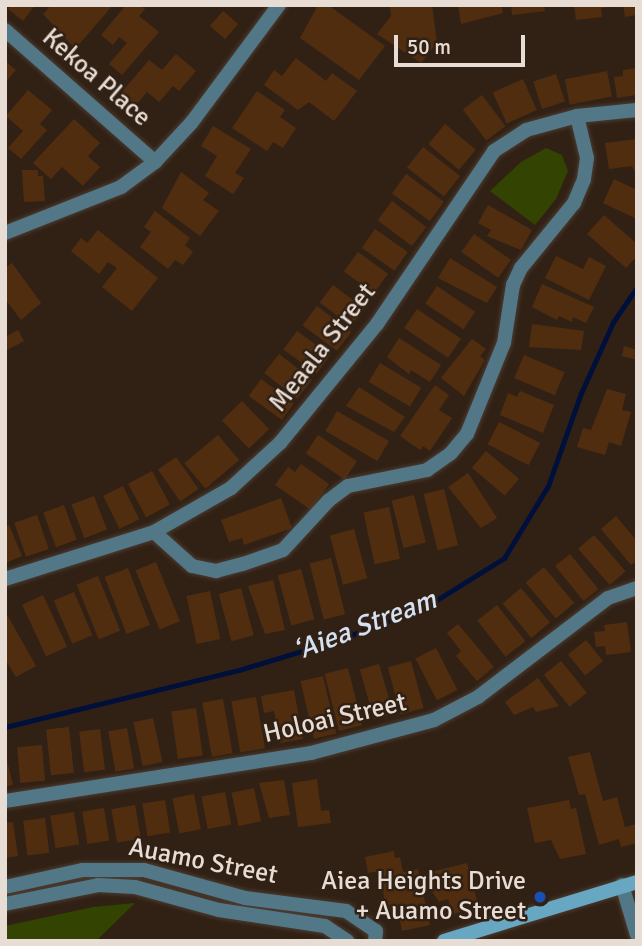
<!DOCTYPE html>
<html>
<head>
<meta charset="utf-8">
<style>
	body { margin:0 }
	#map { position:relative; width:642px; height:946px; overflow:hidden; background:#312115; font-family:Signika,sans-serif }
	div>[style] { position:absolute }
	.green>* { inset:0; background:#334301 }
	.stream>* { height:5px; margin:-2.5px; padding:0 2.5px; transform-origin:2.5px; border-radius:2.5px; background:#00103b }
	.building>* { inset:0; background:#512d10; transform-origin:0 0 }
	.roads { filter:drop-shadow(0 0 2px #4b3b30) drop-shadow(0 0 2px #4b3b30) }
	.street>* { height:14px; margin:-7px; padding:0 7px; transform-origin:7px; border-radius:7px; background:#527888 }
	.secondary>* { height:14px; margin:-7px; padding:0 7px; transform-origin:7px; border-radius:7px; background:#68a7c2 }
	.dots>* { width:19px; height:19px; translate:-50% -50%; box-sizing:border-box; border:4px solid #312115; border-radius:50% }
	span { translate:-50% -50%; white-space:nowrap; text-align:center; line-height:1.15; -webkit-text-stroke:5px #312115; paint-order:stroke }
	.street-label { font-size:26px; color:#e8ddd5 }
	.poi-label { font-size:26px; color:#e8ddd5 }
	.right { translate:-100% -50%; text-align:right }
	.water-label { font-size:28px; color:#d4e1f3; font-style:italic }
	.frame { position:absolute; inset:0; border:7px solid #e8ddd5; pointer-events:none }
	.scale { position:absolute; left:394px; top:35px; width:131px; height:32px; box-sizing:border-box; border:4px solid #e8ddd5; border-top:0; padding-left:9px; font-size:21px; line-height:24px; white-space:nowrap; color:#e8ddd5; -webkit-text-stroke:5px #312115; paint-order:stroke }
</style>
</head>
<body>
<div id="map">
	<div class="green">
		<div style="clip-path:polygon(546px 148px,562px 155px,568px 171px,556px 199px,535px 225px,490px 191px,521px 162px)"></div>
		<div style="clip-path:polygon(135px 903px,96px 941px,5px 941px,5px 926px,93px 907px)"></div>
	</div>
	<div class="stream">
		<div style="left:5px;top:727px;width:241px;rotate:-13.7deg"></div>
		<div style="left:239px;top:670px;width:107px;rotate:-16.9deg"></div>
		<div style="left:341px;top:639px;width:92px;rotate:-21deg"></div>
		<div style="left:427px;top:606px;width:91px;rotate:-31.9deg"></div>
		<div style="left:504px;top:558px;width:84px;rotate:-58.6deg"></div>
		<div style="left:548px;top:486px;width:99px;rotate:-70.5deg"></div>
		<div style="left:581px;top:393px;width:78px;rotate:-65.7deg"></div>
		<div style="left:613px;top:322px;width:42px;rotate:-55.6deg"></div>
	</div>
	<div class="building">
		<div style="clip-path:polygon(11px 5px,35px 5px,23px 21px,8px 9px)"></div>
		<div style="clip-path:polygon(51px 5px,113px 5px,75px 49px,43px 14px)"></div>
		<div style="clip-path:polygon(126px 5px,140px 5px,145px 9px,139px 16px,159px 32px,122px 75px,109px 64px,127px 43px,119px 37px,113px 45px,101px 35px)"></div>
		<div style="clip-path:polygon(318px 5px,328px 5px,385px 46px,359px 80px,300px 38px)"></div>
		<div style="clip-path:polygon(390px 5px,432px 5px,437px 43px,421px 63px,377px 34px,391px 16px)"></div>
		<div style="clip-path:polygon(458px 5px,501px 5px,503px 13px,461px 24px)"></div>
		<div style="clip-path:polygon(511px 5px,544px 5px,545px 11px,512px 15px)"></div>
		<div style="clip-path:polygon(574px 5px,610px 5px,610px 7px,601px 8px,602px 17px,576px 20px)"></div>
		<div style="clip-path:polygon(623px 5px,637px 5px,637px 15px,625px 17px)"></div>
		<div style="left:223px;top:11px;width:20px;height:20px;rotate:41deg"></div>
		<div style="clip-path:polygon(176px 54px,196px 71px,179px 91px,173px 86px,159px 102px,147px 92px,136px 105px,121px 93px,149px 60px,162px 70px)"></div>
		<div style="clip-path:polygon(296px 58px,326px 81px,332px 73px,357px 91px,334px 121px,309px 102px,298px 110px,264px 85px,274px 70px,282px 76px)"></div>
		<div style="clip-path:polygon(5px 61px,16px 70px,5px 83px)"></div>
		<div style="clip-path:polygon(637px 68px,637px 95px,617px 98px,614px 77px,623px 76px,623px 70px)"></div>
		<div style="left:607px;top:71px;width:26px;height:43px;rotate:79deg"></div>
		<div style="left:556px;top:74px;width:29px;height:24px;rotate:72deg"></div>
		<div style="left:523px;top:79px;width:34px;height:33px;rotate:66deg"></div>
		<div style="clip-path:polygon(28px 90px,52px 110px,40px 124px,47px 130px,21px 159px,8px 148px,23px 131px,6px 116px)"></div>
		<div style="clip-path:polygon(257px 91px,285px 110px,280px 117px,296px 128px,283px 148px,273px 142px,267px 151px,232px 128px)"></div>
		<div style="left:482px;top:95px;width:39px;height:24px;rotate:53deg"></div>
		<div style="clip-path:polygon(74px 119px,100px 143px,88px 156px,100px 167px,83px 186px,62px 167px,51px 179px,33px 163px)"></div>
		<div style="left:445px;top:124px;width:40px;height:26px;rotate:40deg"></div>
		<div style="clip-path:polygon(213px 126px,251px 149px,235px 173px,244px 178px,233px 194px,205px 176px,217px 156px,201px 146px)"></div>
		<div style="clip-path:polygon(637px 139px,637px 176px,632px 166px,609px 169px,605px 143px)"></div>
		<div style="left:423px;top:147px;width:47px;height:26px;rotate:38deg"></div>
		<div style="clip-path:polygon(22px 170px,38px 170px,38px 176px,43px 176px,45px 201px,24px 202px)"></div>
		<div style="clip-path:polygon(181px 172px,209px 193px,203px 200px,219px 211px,200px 236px,162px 208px)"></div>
		<div style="left:406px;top:174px;width:47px;height:24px;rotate:36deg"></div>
		<div style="clip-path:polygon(614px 179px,637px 190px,637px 219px,603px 203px)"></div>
		<div style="left:392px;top:201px;width:43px;height:24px;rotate:37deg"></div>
		<div style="clip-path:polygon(488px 205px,532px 230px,521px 250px,487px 236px,491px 230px,478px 223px)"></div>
		<div style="clip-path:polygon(155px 211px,190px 238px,185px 245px,193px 252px,183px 265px,175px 260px,168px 269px,140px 247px,151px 232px,144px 227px)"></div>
		<div style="clip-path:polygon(604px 215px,637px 244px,637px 256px,626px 268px,587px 234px)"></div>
		<div style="left:375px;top:229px;width:40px;height:23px;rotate:35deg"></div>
		<div style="clip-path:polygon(98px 230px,158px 278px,132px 311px,102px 287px,117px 268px,108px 262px,99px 274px,71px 251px,81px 238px,87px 243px)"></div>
		<div style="left:474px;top:234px;width:45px;height:22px;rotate:35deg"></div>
		<div style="left:358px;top:252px;width:37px;height:24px;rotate:36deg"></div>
		<div style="clip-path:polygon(556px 256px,583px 269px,589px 257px,606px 266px,589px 300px,545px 278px)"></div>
		<div style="clip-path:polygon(450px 258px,497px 287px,487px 303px,438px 278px)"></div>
		<div style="clip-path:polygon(12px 263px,41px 303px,21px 320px,5px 299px,5px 268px)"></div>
		<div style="clip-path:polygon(542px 284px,594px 307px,586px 323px,573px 317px,572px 322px,559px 316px,557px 320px,532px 307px)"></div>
		<div style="left:333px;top:285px;width:39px;height:22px;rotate:37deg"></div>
		<div style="left:437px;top:286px;width:46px;height:21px;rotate:34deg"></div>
		<div style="left:317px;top:306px;width:43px;height:24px;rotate:37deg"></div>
		<div style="left:417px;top:309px;width:53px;height:23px;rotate:34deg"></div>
		<div style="clip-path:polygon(532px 324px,584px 331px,581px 350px,529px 347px)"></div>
		<div style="clip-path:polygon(18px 330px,24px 341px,5px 351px,5px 337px)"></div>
		<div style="left:297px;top:331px;width:41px;height:23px;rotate:36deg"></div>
		<div style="clip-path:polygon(399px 338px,441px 365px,430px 382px,411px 370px,409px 374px,387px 357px)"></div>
		<div style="clip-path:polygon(472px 339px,486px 349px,480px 356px,485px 360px,464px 396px,441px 378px)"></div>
		<div style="clip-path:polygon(624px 346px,637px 350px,637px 360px,622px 356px)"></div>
		<div style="left:279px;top:354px;width:42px;height:24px;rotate:38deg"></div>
		<div style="left:524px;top:355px;width:44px;height:25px;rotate:23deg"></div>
		<div style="left:380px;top:363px;width:48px;height:22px;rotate:31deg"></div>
		<div style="left:261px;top:379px;width:41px;height:21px;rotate:36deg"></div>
		<div style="clip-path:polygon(435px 385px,449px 395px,439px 410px,452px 418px,430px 451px,423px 446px,420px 450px,400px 436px)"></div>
		<div style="clip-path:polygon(359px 387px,405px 417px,394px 432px,346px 406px)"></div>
		<div style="clip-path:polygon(607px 389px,626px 394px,622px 410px,631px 412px,621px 446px,609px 442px,605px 455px,577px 447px,583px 428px,591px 430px)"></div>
		<div style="clip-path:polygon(520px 391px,554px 405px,543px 433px,500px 415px,508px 393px,517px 397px)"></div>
		<div style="left:242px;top:401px;width:39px;height:28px;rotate:46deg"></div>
		<div style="left:337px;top:411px;width:60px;height:23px;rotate:30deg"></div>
		<div style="left:499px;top:422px;width:46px;height:25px;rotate:27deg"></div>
		<div style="left:218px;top:435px;width:33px;height:44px;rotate:50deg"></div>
		<div style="left:318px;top:435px;width:47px;height:22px;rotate:34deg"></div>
		<div style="left:486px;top:451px;width:43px;height:22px;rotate:40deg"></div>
		<div style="left:176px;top:457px;width:39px;height:22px;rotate:55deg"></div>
		<div style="clip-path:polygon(301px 464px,329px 484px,311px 510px,275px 485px,288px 467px,295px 472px)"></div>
		<div style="left:152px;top:471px;width:38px;height:27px;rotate:62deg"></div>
		<div style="clip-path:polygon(468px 473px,497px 518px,481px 528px,448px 487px)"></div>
		<div style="left:123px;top:486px;width:37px;height:22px;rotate:64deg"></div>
		<div style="left:444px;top:489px;width:58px;height:21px;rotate:76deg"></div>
		<div style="left:414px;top:495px;width:49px;height:23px;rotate:76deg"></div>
		<div style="left:94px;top:496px;width:36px;height:24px;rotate:69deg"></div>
		<div style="clip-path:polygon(281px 498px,292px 528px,244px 545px,242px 538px,229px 542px,221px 520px)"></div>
		<div style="left:64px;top:505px;width:37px;height:22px;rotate:70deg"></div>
		<div style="left:389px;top:507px;width:53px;height:26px;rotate:78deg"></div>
		<div style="left:37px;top:515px;width:36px;height:24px;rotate:71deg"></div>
		<div style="clip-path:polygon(616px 516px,637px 541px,637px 561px,631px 565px,601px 529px)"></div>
		<div style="clip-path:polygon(9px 525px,22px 556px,5px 563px,5px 527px)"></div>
		<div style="left:354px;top:529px;width:51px;height:25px;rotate:75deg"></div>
		<div style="left:594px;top:535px;width:48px;height:21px;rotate:49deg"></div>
		<div style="left:570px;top:554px;width:45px;height:19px;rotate:51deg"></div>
		<div style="left:331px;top:558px;width:58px;height:22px;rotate:76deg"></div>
		<div style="left:156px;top:562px;width:64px;height:22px;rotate:68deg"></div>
		<div style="left:544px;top:567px;width:47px;height:24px;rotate:50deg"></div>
		<div style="left:128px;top:568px;width:61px;height:25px;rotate:69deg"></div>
		<div style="left:301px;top:569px;width:52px;height:24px;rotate:75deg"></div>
		<div style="left:98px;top:576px;width:59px;height:23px;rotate:68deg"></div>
		<div style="clip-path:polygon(273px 580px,285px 630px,265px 634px,248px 586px)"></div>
		<div style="left:241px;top:588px;width:49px;height:23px;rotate:75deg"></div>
		<div style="left:521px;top:588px;width:45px;height:24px;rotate:50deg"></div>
		<div style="left:210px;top:591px;width:49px;height:24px;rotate:78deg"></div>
		<div style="left:74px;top:592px;width:47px;height:22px;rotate:67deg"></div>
		<div style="left:43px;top:595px;width:57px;height:23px;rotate:65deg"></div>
		<div style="left:497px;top:605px;width:46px;height:25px;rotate:52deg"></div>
		<div style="clip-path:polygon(5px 611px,36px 666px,16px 677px,5px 659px)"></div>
		<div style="clip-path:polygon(627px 622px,631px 652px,606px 655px,605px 646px,596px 647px,594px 632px,605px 631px,604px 625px)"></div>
		<div style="clip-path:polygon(458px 624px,494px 667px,477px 681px,456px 656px,461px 651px,447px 633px)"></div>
		<div style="left:586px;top:640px;width:27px;height:23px;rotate:51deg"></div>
		<div style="left:436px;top:648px;width:47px;height:23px;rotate:63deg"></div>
		<div style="left:411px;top:661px;width:49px;height:24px;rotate:75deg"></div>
		<div style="left:561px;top:661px;width:41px;height:22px;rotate:51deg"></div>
		<div style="left:379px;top:664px;width:52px;height:20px;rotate:74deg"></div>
		<div style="left:348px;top:668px;width:59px;height:24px;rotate:76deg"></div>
		<div style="left:323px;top:676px;width:59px;height:23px;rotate:77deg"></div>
		<div style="clip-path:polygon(538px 678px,559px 706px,536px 712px,533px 707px,514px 715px,505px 702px)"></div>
		<div style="clip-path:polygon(294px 690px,303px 739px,280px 743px,274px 711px,264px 713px,261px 696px)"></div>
		<div style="left:256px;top:697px;width:52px;height:25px;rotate:80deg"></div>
		<div style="left:223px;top:699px;width:55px;height:21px;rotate:80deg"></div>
		<div style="left:196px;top:708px;width:48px;height:25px;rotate:82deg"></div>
		<div style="left:153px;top:718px;width:45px;height:20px;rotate:78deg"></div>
		<div style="left:69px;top:727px;width:46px;height:23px;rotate:84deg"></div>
		<div style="left:127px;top:728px;width:41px;height:19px;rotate:80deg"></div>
		<div style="left:100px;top:729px;width:41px;height:21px;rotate:83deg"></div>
		<div style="left:42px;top:745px;width:36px;height:25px;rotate:85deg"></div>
		<div style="clip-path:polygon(5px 752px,13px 785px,5px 787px)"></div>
		<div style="clip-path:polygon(590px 752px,603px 801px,617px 797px,625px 827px,637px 824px,637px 843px,621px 847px,619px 839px,599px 845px,585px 794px,579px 795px,568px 757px)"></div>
		<div style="clip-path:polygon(317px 779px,321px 811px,329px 810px,331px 823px,298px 827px,292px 783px)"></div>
		<div style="clip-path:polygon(284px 780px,290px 815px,269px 818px,259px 783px)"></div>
		<div style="left:254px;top:788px;width:34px;height:23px;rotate:78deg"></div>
		<div style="left:225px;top:792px;width:33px;height:24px;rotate:79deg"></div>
		<div style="left:194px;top:794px;width:36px;height:22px;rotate:79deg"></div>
		<div style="left:165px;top:800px;width:33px;height:23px;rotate:81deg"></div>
		<div style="clip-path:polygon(569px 800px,571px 809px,576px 808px,586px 854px,560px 859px,551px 840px,535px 843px,527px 808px)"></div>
		<div style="left:135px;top:805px;width:34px;height:24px;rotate:80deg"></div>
		<div style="left:104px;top:808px;width:33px;height:22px;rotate:81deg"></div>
		<div style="left:74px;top:812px;width:33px;height:24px;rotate:81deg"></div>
		<div style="left:45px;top:818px;width:35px;height:22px;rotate:83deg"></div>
		<div style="clip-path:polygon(13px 822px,18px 856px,5px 858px,5px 823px)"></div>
		<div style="clip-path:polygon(394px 851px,395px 858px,400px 857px,403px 872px,418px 869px,430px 925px,402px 931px,398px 910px,387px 912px,379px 871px,368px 873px,365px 857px)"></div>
		<div style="clip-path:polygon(467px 863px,479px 908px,452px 914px,448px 899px,439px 902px,433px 893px,427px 873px)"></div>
	</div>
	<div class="roads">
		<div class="street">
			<div style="left:5px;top:30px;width:200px;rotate:41.3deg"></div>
			<div style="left:5px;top:233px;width:125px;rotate:-21.6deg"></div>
			<div style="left:121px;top:187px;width:42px;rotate:-36.3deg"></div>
			<div style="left:155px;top:162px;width:54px;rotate:-47.2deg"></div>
			<div style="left:192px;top:122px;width:146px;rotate:-53.4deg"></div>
			<div style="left:154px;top:532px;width:51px;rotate:41.8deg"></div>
			<div style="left:192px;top:566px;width:25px;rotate:12deg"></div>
			<div style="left:216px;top:571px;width:28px;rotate:-15deg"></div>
			<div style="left:243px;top:564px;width:42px;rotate:-19.3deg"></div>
			<div style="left:283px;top:550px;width:67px;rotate:-47.4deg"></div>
			<div style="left:328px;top:501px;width:25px;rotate:-37deg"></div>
			<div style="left:348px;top:486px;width:81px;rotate:-11.4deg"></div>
			<div style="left:427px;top:470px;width:29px;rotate:-35deg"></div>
			<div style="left:451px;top:453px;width:25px;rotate:-50deg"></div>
			<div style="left:467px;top:434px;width:98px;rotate:-67.9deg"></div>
			<div style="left:504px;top:343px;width:59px;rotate:-81.2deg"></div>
			<div style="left:513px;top:285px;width:19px;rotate:-65deg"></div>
			<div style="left:521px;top:268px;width:84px;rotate:-50.8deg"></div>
			<div style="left:574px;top:203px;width:26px;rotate:-67deg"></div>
			<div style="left:584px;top:179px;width:21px;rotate:-82deg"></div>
			<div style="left:587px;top:158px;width:43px;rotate:-103.4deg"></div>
			<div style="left:5px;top:579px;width:156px;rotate:-17.5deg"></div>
			<div style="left:154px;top:532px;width:89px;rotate:-29.7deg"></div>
			<div style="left:231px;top:488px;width:67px;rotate:-42.6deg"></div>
			<div style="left:280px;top:443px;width:154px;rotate:-50.8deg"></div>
			<div style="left:377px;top:324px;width:209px;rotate:-55.9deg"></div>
			<div style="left:494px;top:151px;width:38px;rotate:-33deg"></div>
			<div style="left:526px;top:130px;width:53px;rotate:-15.4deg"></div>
			<div style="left:577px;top:116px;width:60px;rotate:-5.7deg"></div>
			<div style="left:5px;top:801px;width:310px;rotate:-8.9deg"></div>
			<div style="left:311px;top:753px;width:127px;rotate:-15deg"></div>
			<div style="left:434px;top:720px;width:50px;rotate:-27.6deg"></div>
			<div style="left:478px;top:697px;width:163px;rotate:-37.3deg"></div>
			<div style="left:608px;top:598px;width:31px;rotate:-19deg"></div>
			<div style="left:622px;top:885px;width:52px;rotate:73.3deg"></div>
			<div style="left:5px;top:887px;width:80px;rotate:-12.3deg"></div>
			<div style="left:83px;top:870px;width:61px"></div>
			<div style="left:144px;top:870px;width:105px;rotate:15.5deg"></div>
			<div style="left:245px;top:898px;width:102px;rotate:7.3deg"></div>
			<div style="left:346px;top:911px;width:36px;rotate:34deg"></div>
			<div style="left:376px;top:931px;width:10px;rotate:96deg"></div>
			<div style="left:5px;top:904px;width:95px;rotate:-11.5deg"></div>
			<div style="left:98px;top:885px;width:37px;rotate:3deg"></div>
			<div style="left:135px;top:887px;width:87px;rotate:15.3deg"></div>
			<div style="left:219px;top:910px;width:107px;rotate:8.6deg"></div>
			<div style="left:325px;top:926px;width:27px;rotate:34deg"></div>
		</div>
		<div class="secondary">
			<div style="left:444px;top:941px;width:202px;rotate:-17deg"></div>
		</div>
	</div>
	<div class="dots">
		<div style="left:540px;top:897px;background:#1a4fb4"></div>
	</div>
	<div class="street-label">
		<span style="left:96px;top:78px;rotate:41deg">Kekoa Place</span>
		<span style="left:323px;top:348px;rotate:-52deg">Meaala Street</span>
		<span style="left:335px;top:719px;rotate:-13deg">Holoai Street</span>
		<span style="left:203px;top:862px;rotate:11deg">Auamo Street</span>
	</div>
	<div class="poi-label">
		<span class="right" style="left:526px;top:897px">Aiea Heights Drive<br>+ Auamo Street</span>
	</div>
	<div class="water-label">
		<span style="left:365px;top:625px;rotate:-21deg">ʻAiea Stream</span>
	</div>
	<div class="frame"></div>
	<div class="scale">50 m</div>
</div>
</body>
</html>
